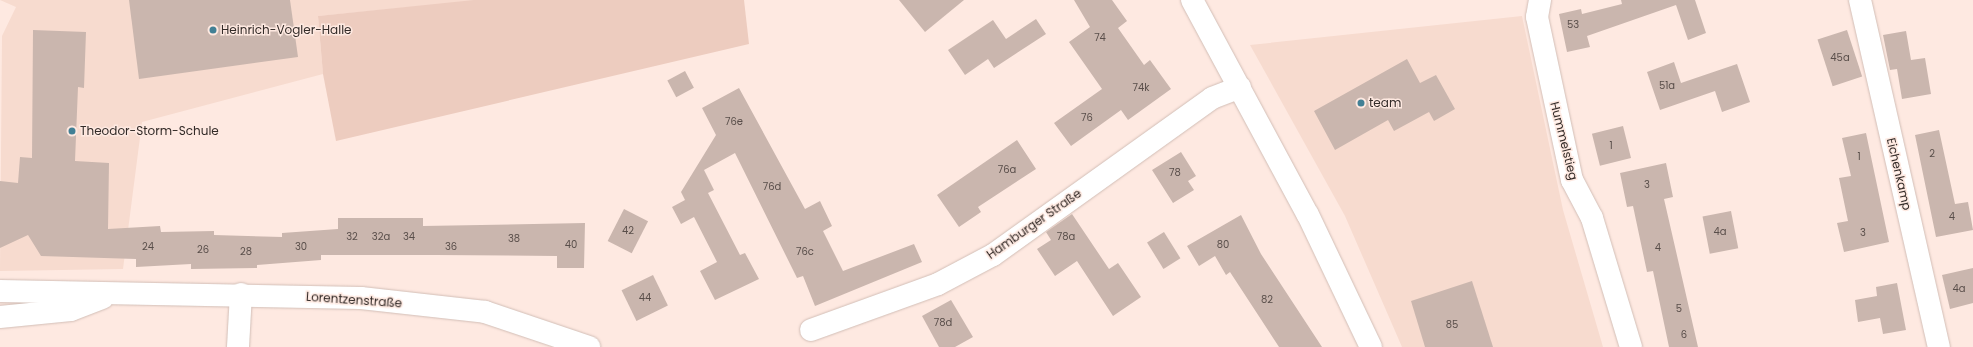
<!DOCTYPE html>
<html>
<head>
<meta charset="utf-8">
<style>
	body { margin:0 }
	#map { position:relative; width:1973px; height:347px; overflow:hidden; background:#fee9e1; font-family:Poppins,sans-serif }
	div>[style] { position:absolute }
	.built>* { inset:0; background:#f7dbcf }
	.green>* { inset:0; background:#edccbf }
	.building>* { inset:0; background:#cab6ae; transform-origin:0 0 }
	.roads { filter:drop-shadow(0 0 1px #d2beb6) drop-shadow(0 0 1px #d2beb6) }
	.street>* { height:22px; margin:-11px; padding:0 11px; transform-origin:11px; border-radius:11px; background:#fff }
	.secondary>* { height:22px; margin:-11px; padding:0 11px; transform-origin:11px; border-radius:11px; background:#fff }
	.primary>* { height:22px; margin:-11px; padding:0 11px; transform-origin:11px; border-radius:11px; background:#fff }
	.dots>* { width:11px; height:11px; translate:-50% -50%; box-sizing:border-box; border:2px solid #fee9e1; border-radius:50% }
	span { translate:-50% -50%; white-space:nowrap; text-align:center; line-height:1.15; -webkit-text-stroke:3px #fee9e1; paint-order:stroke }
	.number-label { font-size:10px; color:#594e4a }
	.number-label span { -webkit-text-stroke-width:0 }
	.poi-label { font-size:12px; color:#332b28 }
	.left { translate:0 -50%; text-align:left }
	.street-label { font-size:12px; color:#332b28 }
</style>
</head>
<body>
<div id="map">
	<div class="built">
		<div style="clip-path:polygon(0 0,474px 0,474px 1px,318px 16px,323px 74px,142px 122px,123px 269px,0 271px,2px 36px,16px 7px)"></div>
		<div style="clip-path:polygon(1522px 16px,1563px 210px,1603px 347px,1402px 347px,1345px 216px,1250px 45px)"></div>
	</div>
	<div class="green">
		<div style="clip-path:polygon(474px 0,744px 0,749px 44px,336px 141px,323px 74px,318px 16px)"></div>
	</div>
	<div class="building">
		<div style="clip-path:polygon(129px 0,290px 0,298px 57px,139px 79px)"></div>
		<div style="clip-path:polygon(899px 0,964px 0,925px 32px)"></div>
		<div style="clip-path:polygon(1074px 0,1112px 0,1127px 21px,1118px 28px,1144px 65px,1150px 60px,1171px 89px,1128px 120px,1121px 110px,1071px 146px,1054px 123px,1102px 89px,1069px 42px,1090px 27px)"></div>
		<div style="clip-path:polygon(1621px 0,1695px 0,1706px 33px,1688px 40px,1676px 5px,1587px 36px,1590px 47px,1567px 52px,1559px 14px,1581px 9px,1582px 14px,1622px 4px)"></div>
		<div style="clip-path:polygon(1036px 19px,1046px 34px,994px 68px,988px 59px,965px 75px,948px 50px,993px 20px,1006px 39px)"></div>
		<div style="clip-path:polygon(33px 30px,86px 32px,84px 88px,78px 87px,75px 161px,109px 163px,108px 229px,160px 226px,161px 232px,214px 231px,214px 235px,282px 237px,282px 233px,338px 229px,338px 218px,423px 218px,423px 226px,585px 223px,584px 268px,557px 268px,557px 256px,436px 255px,321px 255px,321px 260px,257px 265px,257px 268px,191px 269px,191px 264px,136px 267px,136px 259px,41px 256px,28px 235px,0 248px,0 181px,18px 183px,20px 157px,32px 158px)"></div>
		<div style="left:1847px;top:30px;width:49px;height:31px;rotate:72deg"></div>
		<div style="clip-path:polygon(1906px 31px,1911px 60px,1925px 58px,1931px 94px,1902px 99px,1897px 69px,1890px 70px,1883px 35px)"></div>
		<div style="clip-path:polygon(1407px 59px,1420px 83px,1436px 75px,1455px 109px,1434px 121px,1429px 112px,1394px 131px,1388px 120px,1335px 150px,1314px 111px)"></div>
		<div style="clip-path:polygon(1674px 62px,1681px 83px,1737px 64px,1750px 102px,1722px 112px,1715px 91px,1660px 110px,1647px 72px)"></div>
		<div style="left:685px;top:71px;width:19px;height:20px;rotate:62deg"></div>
		<div style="clip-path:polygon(739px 88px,805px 209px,820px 201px,832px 226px,823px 231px,843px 271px,914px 244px,922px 262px,815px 306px,803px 276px,797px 278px,735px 153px,704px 170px,714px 190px,708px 193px,740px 255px,745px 253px,759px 279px,715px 300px,700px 271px,717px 262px,694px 217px,681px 224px,672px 207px,685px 200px,681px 192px,716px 135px,702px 108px)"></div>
		<div style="left:1623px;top:126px;width:33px;height:32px;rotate:76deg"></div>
		<div style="clip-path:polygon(1939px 130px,1955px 204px,1968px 202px,1973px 230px,1936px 237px,1915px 135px)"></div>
		<div style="clip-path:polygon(1866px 133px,1889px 242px,1844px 252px,1837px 223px,1848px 221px,1839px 178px,1851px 176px,1842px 138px)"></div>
		<div style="clip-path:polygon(1017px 140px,1036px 169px,978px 207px,981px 212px,959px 227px,937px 195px)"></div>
		<div style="clip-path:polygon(1181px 152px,1196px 176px,1188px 181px,1194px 190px,1173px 203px,1152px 170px)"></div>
		<div style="clip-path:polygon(1666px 163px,1673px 197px,1664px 199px,1698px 347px,1669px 347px,1653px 271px,1647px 272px,1633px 206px,1627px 207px,1620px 173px)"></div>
		<div style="left:624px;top:209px;width:27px;height:36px;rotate:27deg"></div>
		<div style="left:1731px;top:211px;width:38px;height:29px;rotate:79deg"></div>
		<div style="clip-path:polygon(1072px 214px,1109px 269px,1118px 263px,1141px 297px,1113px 316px,1077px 261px,1055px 276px,1037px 249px,1051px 240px,1046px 232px)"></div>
		<div style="clip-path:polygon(1241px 215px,1261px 254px,1322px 347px,1279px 347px,1230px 272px,1226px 275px,1215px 256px,1199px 266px,1187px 246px)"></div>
		<div style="left:1164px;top:232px;width:31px;height:20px;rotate:58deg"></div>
		<div style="clip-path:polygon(1973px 268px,1973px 303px,1950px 309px,1942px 275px)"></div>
		<div style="left:653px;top:275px;width:34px;height:35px;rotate:64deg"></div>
		<div style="clip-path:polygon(1472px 281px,1493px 347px,1425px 347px,1411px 301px)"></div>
		<div style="clip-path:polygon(1897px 283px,1906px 330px,1883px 334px,1880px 318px,1858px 322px,1855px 300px,1877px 296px,1876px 287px)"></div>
		<div style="clip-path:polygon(951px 300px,973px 337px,955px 347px,939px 347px,922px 316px)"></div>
	</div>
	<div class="roads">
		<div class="street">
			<div style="left:1540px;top:0;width:17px;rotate:100deg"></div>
			<div style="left:1537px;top:17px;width:167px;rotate:77.9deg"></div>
			<div style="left:1572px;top:180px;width:43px;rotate:62.2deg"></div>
			<div style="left:1592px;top:218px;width:135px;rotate:73.2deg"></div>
			<div style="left:1860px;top:0;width:356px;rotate:77.2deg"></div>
			<div style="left:811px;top:330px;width:135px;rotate:-19.9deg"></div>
			<div style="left:938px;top:284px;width:62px;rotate:-27.8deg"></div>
			<div style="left:993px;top:255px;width:269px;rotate:-35.6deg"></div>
			<div style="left:1212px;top:98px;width:30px;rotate:-21deg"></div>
			<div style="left:238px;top:347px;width:53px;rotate:-86.8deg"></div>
		</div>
		<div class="secondary">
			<div style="left:1192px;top:0;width:244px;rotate:61.7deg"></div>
			<div style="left:1308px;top:215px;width:146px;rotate:64.5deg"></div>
		</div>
		<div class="primary">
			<div style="left:0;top:291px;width:361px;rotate:1.1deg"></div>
			<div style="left:361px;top:298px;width:125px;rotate:6.4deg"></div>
			<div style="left:485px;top:312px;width:110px;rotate:18.6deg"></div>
			<div style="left:0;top:317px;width:71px;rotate:-5.6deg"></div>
			<div style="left:71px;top:310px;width:34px;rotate:-21deg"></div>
		</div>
	</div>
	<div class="dots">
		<div style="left:213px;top:30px;background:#428095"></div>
		<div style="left:1361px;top:103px;background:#428095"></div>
		<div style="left:72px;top:131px;background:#428095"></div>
	</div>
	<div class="number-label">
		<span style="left:1573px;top:25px">53</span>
		<span style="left:1100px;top:38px">74</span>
		<span style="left:1840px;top:58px">45a</span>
		<span style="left:1667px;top:86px">51a</span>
		<span style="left:1141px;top:88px">74k</span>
		<span style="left:1087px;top:118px">76</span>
		<span style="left:734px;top:122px">76e</span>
		<span style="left:1611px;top:146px">1</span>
		<span style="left:1932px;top:154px">2</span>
		<span style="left:1859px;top:157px">1</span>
		<span style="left:1007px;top:170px">76a</span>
		<span style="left:1175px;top:173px">78</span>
		<span style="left:1647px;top:185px">3</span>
		<span style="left:772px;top:187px">76d</span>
		<span style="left:1952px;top:217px">4</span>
		<span style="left:628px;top:231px">42</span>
		<span style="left:1720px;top:232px">4a</span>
		<span style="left:1863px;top:233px">3</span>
		<span style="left:352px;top:237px">32</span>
		<span style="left:381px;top:237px">32a</span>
		<span style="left:409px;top:237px">34</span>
		<span style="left:1066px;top:237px">78a</span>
		<span style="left:514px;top:239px">38</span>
		<span style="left:571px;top:245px">40</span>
		<span style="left:1223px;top:245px">80</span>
		<span style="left:148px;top:247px">24</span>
		<span style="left:301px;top:247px">30</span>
		<span style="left:451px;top:247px">36</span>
		<span style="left:1658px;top:248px">4</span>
		<span style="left:203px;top:250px">26</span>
		<span style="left:246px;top:252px">28</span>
		<span style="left:805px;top:252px">76c</span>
		<span style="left:1959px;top:289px">4a</span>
		<span style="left:645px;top:298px">44</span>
		<span style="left:1267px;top:300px">82</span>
		<span style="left:1679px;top:309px">5</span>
		<span style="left:943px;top:323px">78d</span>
		<span style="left:1452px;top:325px">85</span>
		<span style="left:1684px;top:335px">6</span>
	</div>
	<div class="poi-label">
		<span class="left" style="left:221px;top:30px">Heinrich-Vogler-Halle</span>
		<span class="left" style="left:1369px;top:103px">team</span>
		<span class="left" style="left:80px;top:131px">Theodor-Storm-Schule</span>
	</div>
	<div class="street-label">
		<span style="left:1564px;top:141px;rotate:76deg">Hummelstieg</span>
		<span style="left:1899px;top:174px;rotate:77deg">Eichenkamp</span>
		<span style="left:1034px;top:224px;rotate:-35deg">Hamburger Straße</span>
		<span style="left:354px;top:300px;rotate:4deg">Lorentzenstraße</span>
	</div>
</div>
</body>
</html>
